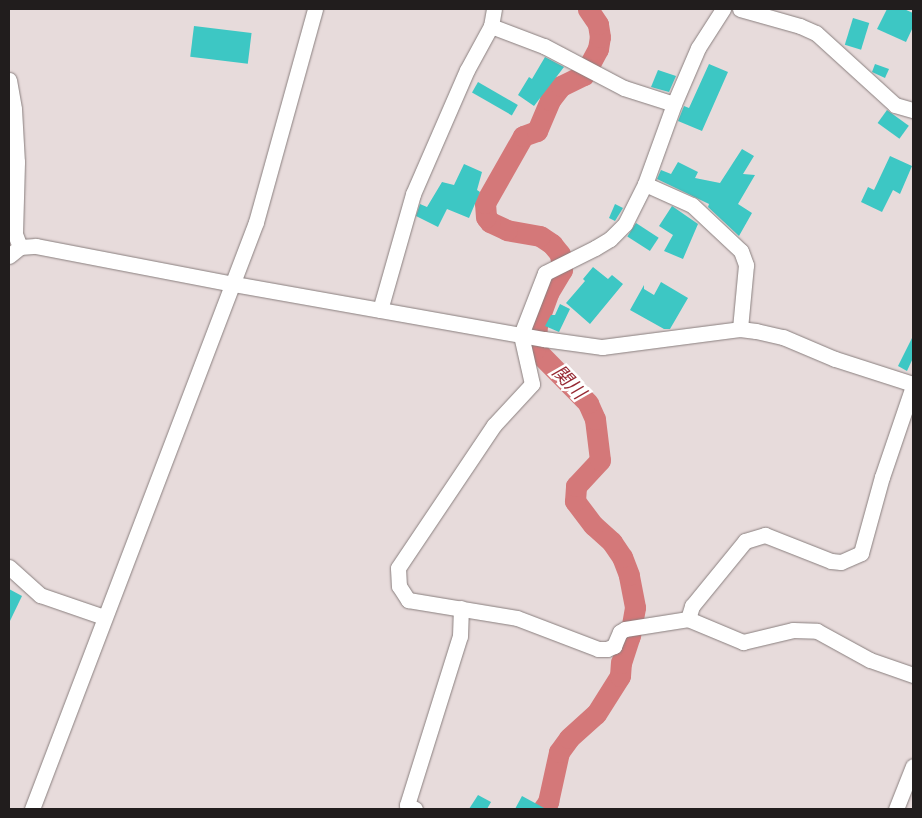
<!DOCTYPE html>
<html>
<head>
<meta charset="utf-8">
<style>
	body { margin:0 }
	#map { position:relative; width:922px; height:818px; overflow:hidden; background:#e7dbdb; font-family:Karla,"Noto Sans JP",sans-serif }
	div>[style] { position:absolute }
	.river>* { height:21px; margin:-10.5px; padding:0 10.5px; transform-origin:10.5px; border-radius:10.5px; background:#d47879 }
	.building>* { inset:0; background:#3dc7c4; transform-origin:0 0 }
	.roads { filter:drop-shadow(0 0 1px #897f7e) drop-shadow(0 0 1px #897f7e) }
	.minor>* { height:15px; margin:-7.5px; padding:0 7.5px; transform-origin:7.5px; border-radius:7.5px; background:#fff }
	span { translate:-50% -50%; white-space:nowrap; text-align:center; line-height:1.15; -webkit-text-stroke:5px #fff; paint-order:stroke }
	.water-label { font-size:19px; color:#972933; font-style:italic }
	.frame { position:absolute; inset:0; border:10px solid #211d1d; pointer-events:none }
</style>
</head>
<body>
<div id="map">
	<div class="river">
		<div style="left:543px;top:809px;width:9px;rotate:-54deg"></div>
		<div style="left:548px;top:802px;width:51px;rotate:-77.6deg"></div>
		<div style="left:559px;top:752px;width:17px;rotate:-54deg"></div>
		<div style="left:569px;top:738px;width:36px;rotate:-42deg"></div>
		<div style="left:596px;top:714px;width:45px;rotate:-57.7deg"></div>
		<div style="left:620px;top:676px;width:13px;rotate:-86deg"></div>
		<div style="left:621px;top:663px;width:28px;rotate:-72deg"></div>
		<div style="left:630px;top:636px;width:29px;rotate:-80deg"></div>
		<div style="left:635px;top:607px;width:33px;rotate:-101deg"></div>
		<div style="left:629px;top:575px;width:19px;rotate:-111deg"></div>
		<div style="left:622px;top:557px;width:18px;rotate:-124deg"></div>
		<div style="left:612px;top:542px;width:25px;rotate:-138deg"></div>
		<div style="left:593px;top:525px;width:30px;rotate:-127deg"></div>
		<div style="left:575px;top:501px;width:15px;rotate:-86deg"></div>
		<div style="left:576px;top:486px;width:35px;rotate:-47deg"></div>
		<div style="left:600px;top:460px;width:41px;rotate:-97deg"></div>
		<div style="left:595px;top:419px;width:17px;rotate:-114deg"></div>
		<div style="left:588px;top:403px;width:76px;rotate:-134.5deg"></div>
		<div style="left:535px;top:349px;width:25px;rotate:-85deg"></div>
		<div style="left:537px;top:324px;width:33px;rotate:-70deg"></div>
		<div style="left:548px;top:293px;width:27px;rotate:-59deg"></div>
		<div style="left:562px;top:270px;width:16px;rotate:-97deg"></div>
		<div style="left:560px;top:254px;width:13px;rotate:-129deg"></div>
		<div style="left:552px;top:244px;width:14px;rotate:-146deg"></div>
		<div style="left:540px;top:236px;width:34px;rotate:-170deg"></div>
		<div style="left:507px;top:230px;width:19px;rotate:-155deg"></div>
		<div style="left:490px;top:222px;width:6px;rotate:-129deg"></div>
		<div style="left:486px;top:217px;width:14px;rotate:-94deg"></div>
		<div style="left:485px;top:203px;width:77px;rotate:-60.4deg"></div>
		<div style="left:523px;top:136px;width:15px;rotate:-20deg"></div>
		<div style="left:537px;top:131px;width:34px;rotate:-67deg"></div>
		<div style="left:550px;top:100px;width:18px;rotate:-52deg"></div>
		<div style="left:561px;top:86px;width:25px;rotate:-26deg"></div>
		<div style="left:584px;top:75px;width:30px;rotate:-62deg"></div>
		<div style="left:598px;top:49px;width:12px;rotate:-81deg"></div>
		<div style="left:600px;top:37px;width:13px;rotate:-99deg"></div>
		<div style="left:598px;top:24px;width:18px;rotate:-124deg"></div>
	</div>
	<div class="building">
		<div style="clip-path:polygon(887px 9px,904px 9px,913px 13px,913px 27px,906px 42px,877px 29px)"></div>
		<div style="left:853px;top:18px;width:17px;height:28px;rotate:17deg"></div>
		<div style="left:194px;top:26px;width:58px;height:31px;rotate:7deg"></div>
		<div style="clip-path:polygon(545px 57px,564px 67px,534px 106px,518px 95px,529px 77px,532px 79px)"></div>
		<div style="clip-path:polygon(709px 64px,728px 72px,702px 131px,678px 121px,684px 106px,689px 108px)"></div>
		<div style="clip-path:polygon(875px 64px,889px 69px,885px 78px,872px 72px)"></div>
		<div style="clip-path:polygon(658px 70px,676px 76px,669px 92px,651px 87px)"></div>
		<div style="left:478px;top:82px;width:46px;height:12px;rotate:30deg"></div>
		<div style="left:887px;top:110px;width:27px;height:16px;rotate:36deg"></div>
		<div style="clip-path:polygon(742px 149px,754px 156px,743px 174px,755px 175px,738px 204px,752px 213px,739px 236px,708px 207px,709px 204px,657px 179px,661px 170px,671px 174px,678px 162px,698px 172px,695px 178px,720px 183px)"></div>
		<div style="clip-path:polygon(890px 156px,912px 166px,900px 194px,893px 190px,882px 212px,861px 202px,868px 187px,874px 190px)"></div>
		<div style="clip-path:polygon(464px 164px,482px 172px,477px 190px,480px 192px,469px 218px,447px 209px,438px 227px,416px 216px,420px 204px,427px 207px,442px 182px,454px 185px)"></div>
		<div style="clip-path:polygon(615px 204px,623px 208px,615px 221px,609px 218px)"></div>
		<div style="clip-path:polygon(672px 206px,698px 224px,683px 259px,664px 251px,673px 235px,659px 226px)"></div>
		<div style="left:636px;top:223px;width:27px;height:16px;rotate:33deg"></div>
		<div style="clip-path:polygon(593px 267px,608px 279px,612px 275px,623px 284px,590px 324px,566px 303px,585px 281px,583px 279px)"></div>
		<div style="clip-path:polygon(661px 282px,688px 298px,670px 329px,664px 329px,630px 310px,644px 285px,644px 289px,654px 295px)"></div>
		<div style="clip-path:polygon(560px 304px,570px 309px,559px 332px,545px 326px,551px 315px,555px 315px)"></div>
		<div style="clip-path:polygon(913px 336px,913px 358px,907px 371px,898px 366px)"></div>
		<div style="clip-path:polygon(9px 589px,22px 596px,9px 623px)"></div>
		<div style="clip-path:polygon(478px 795px,491px 802px,487px 809px,469px 809px)"></div>
		<div style="clip-path:polygon(522px 796px,546px 809px,515px 809px)"></div>
	</div>
	<div class="roads">
		<div class="minor">
			<div style="left:723px;top:9px;width:46px;rotate:122.7deg"></div>
			<div style="left:698px;top:48px;width:61px;rotate:113.2deg"></div>
			<div style="left:674px;top:104px;width:85px;rotate:109.9deg"></div>
			<div style="left:645px;top:184px;width:45px;rotate:116.6deg"></div>
			<div style="left:625px;top:224px;width:21px;rotate:135deg"></div>
			<div style="left:610px;top:239px;width:17px;rotate:149deg"></div>
			<div style="left:595px;top:248px;width:56px;rotate:153.4deg"></div>
			<div style="left:545px;top:273px;width:66px;rotate:111.2deg"></div>
			<div style="left:521px;top:335px;width:50px;rotate:77.3deg"></div>
			<div style="left:532px;top:384px;width:56px;rotate:132.8deg"></div>
			<div style="left:494px;top:425px;width:172px;rotate:123.9deg"></div>
			<div style="left:398px;top:568px;width:18px;rotate:87deg"></div>
			<div style="left:399px;top:586px;width:17px;rotate:57deg"></div>
			<div style="left:408px;top:600px;width:110px;rotate:9.4deg"></div>
			<div style="left:517px;top:618px;width:87px;rotate:20.9deg"></div>
			<div style="left:598px;top:649px;width:9px"></div>
			<div style="left:607px;top:649px;width:8px;rotate:-23deg"></div>
			<div style="left:614px;top:646px;width:15px;rotate:-67deg"></div>
			<div style="left:620px;top:632px;width:6px;rotate:-31deg"></div>
			<div style="left:625px;top:629px;width:64px;rotate:-9deg"></div>
			<div style="left:688px;top:619px;width:60px;rotate:22.7deg"></div>
			<div style="left:743px;top:642px;width:51px;rotate:-13.5deg"></div>
			<div style="left:793px;top:630px;width:24px;rotate:2deg"></div>
			<div style="left:817px;top:631px;width:60px;rotate:28.7deg"></div>
			<div style="left:870px;top:660px;width:46px;rotate:19.2deg"></div>
			<div style="left:740px;top:9px;width:62px;rotate:15.8deg"></div>
			<div style="left:800px;top:26px;width:17px;rotate:24deg"></div>
			<div style="left:816px;top:33px;width:107px;rotate:42.3deg"></div>
			<div style="left:895px;top:105px;width:19px;rotate:16deg"></div>
			<div style="left:491px;top:26px;width:57px;rotate:20.7deg"></div>
			<div style="left:544px;top:46px;width:90px;rotate:27.7deg"></div>
			<div style="left:624px;top:88px;width:52px;rotate:17.7deg"></div>
			<div style="left:9px;top:80px;width:29px;rotate:80deg"></div>
			<div style="left:14px;top:109px;width:53px;rotate:86.8deg"></div>
			<div style="left:17px;top:162px;width:72px;rotate:91.6deg"></div>
			<div style="left:15px;top:234px;width:14px;rotate:69deg"></div>
			<div style="left:645px;top:184px;width:51px;rotate:24.1deg"></div>
			<div style="left:692px;top:205px;width:67px;rotate:43.2deg"></div>
			<div style="left:741px;top:251px;width:15px;rotate:70deg"></div>
			<div style="left:746px;top:265px;width:64px;rotate:95.4deg"></div>
			<div style="left:9px;top:256px;width:14px;rotate:-39deg"></div>
			<div style="left:20px;top:247px;width:16px;rotate:-4deg"></div>
			<div style="left:36px;top:246px;width:202px;rotate:10.9deg"></div>
			<div style="left:234px;top:284px;width:315px;rotate:10.1deg"></div>
			<div style="left:544px;top:339px;width:59px;rotate:7.9deg"></div>
			<div style="left:602px;top:347px;width:139px;rotate:-7.4deg"></div>
			<div style="left:740px;top:329px;width:16px;rotate:7deg"></div>
			<div style="left:756px;top:331px;width:28px;rotate:13deg"></div>
			<div style="left:783px;top:337px;width:56px;rotate:22.9deg"></div>
			<div style="left:835px;top:359px;width:82px;rotate:17.8deg"></div>
			<div style="left:380px;top:310px;width:121px;rotate:-74.1deg"></div>
			<div style="left:413px;top:194px;width:135px;rotate:-66.5deg"></div>
			<div style="left:467px;top:70px;width:50px;rotate:-61.4deg"></div>
			<div style="left:491px;top:26px;width:17px;rotate:-80deg"></div>
			<div style="left:9px;top:567px;width:42px;rotate:42.1deg"></div>
			<div style="left:40px;top:595px;width:68px;rotate:19deg"></div>
			<div style="left:688px;top:619px;width:14px;rotate:-73deg"></div>
			<div style="left:692px;top:606px;width:84px;rotate:-50.8deg"></div>
			<div style="left:745px;top:541px;width:21px;rotate:-17deg"></div>
			<div style="left:765px;top:535px;width:71px;rotate:21.5deg"></div>
			<div style="left:831px;top:561px;width:10px;rotate:6deg"></div>
			<div style="left:841px;top:562px;width:22px;rotate:-24deg"></div>
			<div style="left:861px;top:553px;width:79px;rotate:-74.6deg"></div>
			<div style="left:882px;top:477px;width:96px;rotate:-71.2deg"></div>
			<div style="left:32px;top:809px;width:628px;rotate:-69.11deg"></div>
			<div style="left:256px;top:222px;width:221px;rotate:-74.5deg"></div>
			<div style="left:415px;top:809px;width:9px;rotate:-153deg"></div>
			<div style="left:407px;top:805px;width:177px;rotate:-72.6deg"></div>
			<div style="left:460px;top:636px;width:28px;rotate:-88deg"></div>
			<div style="left:896px;top:809px;width:46px;rotate:-68.4deg"></div>
		</div>
	</div>
	<div class="water-label">
		<span style="left:568px;top:383px;rotate:46deg">関川</span>
	</div>
	<div class="frame"></div>
</div>
</body>
</html>
